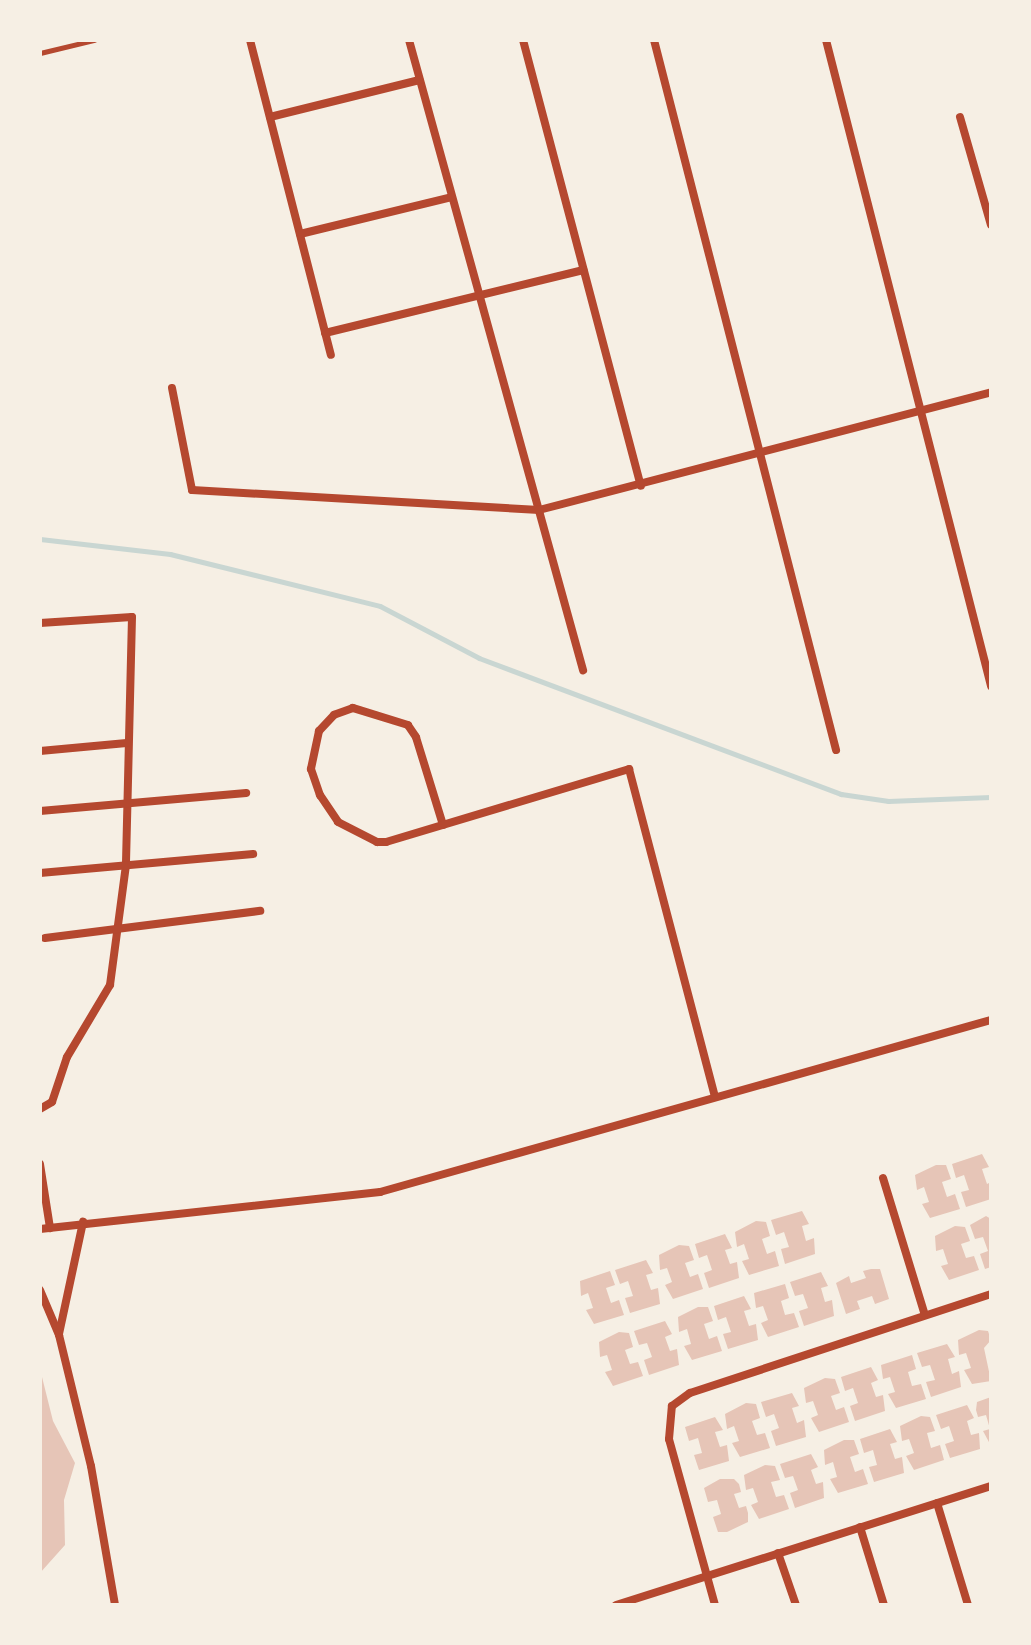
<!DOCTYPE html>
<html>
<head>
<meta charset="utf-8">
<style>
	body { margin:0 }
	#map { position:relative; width:1031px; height:1645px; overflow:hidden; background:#f6efe4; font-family:Figtree,sans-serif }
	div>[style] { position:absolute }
	.stream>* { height:5px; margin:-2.5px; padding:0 2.5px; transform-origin:2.5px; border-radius:2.5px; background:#c9d6d2 }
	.building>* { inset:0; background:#e6c5b7 }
	.service>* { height:5px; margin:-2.5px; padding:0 2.5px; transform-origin:2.5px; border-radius:2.5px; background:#b5482f }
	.minor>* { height:8px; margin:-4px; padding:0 4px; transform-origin:4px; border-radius:4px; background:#b5482f }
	span { translate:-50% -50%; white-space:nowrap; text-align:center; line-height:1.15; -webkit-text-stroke:6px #f6efe4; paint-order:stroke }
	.frame { position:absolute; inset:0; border:42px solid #f6efe4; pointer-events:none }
</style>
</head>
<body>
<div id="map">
	<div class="stream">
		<div style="left:40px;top:539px;width:131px;rotate:6.6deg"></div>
		<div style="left:170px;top:554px;width:216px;rotate:13.9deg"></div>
		<div style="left:380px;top:606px;width:112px;rotate:27.7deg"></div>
		<div style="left:479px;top:658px;width:387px;rotate:20.6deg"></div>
		<div style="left:841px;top:794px;width:48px;rotate:8.5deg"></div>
		<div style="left:888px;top:801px;width:103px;rotate:-2.2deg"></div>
	</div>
	<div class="building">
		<div style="clip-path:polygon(982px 1154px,989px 1167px,982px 1169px,987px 1184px,991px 1182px,991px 1199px,966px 1207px,961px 1192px,969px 1190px,964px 1175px,956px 1178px,952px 1164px)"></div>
		<div style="clip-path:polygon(936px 1165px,946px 1165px,951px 1179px,942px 1182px,947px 1197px,955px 1194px,960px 1209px,930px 1218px,922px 1204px,929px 1202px,924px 1187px,917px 1190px,915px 1175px)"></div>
		<div style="clip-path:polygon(802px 1211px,809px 1224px,802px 1226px,806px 1241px,814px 1238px,815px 1254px,785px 1264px,781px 1249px,789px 1247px,784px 1232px,776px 1235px,771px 1220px)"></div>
		<div style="clip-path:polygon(986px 1216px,991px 1219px,991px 1267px,985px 1269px,980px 1254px,988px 1251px,983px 1237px,975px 1239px,970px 1225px)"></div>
		<div style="clip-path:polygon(756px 1221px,766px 1222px,770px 1236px,762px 1239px,767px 1254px,775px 1251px,779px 1266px,749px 1275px,742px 1261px,749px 1259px,744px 1244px,737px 1247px,735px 1232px)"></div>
		<div style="clip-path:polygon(955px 1226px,965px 1227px,970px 1241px,961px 1244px,966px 1258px,974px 1256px,979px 1270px,949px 1280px,941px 1266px,948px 1264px,943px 1249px,936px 1251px,935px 1236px)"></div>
		<div style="clip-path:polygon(725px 1234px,732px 1248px,725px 1250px,730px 1264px,737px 1262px,739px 1278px,709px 1288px,704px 1273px,712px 1270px,707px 1255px,699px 1258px,695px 1244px)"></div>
		<div style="clip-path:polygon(679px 1245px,689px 1246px,694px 1260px,685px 1263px,690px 1277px,698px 1274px,703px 1289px,673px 1299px,665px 1285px,672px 1282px,667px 1268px,660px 1270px,659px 1255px)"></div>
		<div style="clip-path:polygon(646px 1260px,653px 1273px,646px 1275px,651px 1290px,658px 1288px,660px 1304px,630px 1313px,625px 1298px,633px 1296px,628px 1281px,620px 1284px,615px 1270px)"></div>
		<div style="clip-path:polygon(871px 1269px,880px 1269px,889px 1299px,875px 1304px,872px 1296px,857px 1301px,860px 1309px,846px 1314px,836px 1283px,849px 1276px,851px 1283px,866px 1278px,863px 1271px)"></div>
		<div style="clip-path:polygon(610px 1271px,615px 1285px,606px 1288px,611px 1303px,619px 1300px,624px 1315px,594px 1324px,586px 1310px,593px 1308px,588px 1293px,581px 1296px,580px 1281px)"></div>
		<div style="clip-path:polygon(821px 1272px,828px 1286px,821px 1288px,825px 1302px,832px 1300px,834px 1316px,804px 1326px,799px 1311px,808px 1308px,803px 1294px,795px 1296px,790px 1282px)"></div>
		<div style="clip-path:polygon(785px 1284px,789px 1298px,781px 1301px,785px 1315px,794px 1313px,799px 1327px,768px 1337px,761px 1323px,768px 1320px,763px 1306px,756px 1308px,754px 1293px)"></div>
		<div style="clip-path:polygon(744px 1296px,751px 1309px,744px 1311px,749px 1326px,756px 1324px,758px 1340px,728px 1349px,723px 1334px,731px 1332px,726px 1317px,718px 1320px,714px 1306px)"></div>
		<div style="clip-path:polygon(698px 1307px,708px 1307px,713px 1321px,704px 1324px,709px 1339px,717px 1336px,722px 1351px,692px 1360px,684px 1346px,691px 1344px,687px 1329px,679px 1332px,678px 1317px)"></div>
		<div style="clip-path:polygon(665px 1321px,672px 1334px,665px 1337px,670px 1351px,677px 1349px,679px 1365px,649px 1375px,644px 1360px,652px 1357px,647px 1343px,639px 1345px,634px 1331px)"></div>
		<div style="clip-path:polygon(979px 1330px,988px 1331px,991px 1340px,984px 1348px,991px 1381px,972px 1384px,964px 1370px,971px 1368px,966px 1353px,959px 1355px,958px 1340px)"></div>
		<div style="clip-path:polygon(619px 1332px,629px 1333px,633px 1347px,625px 1350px,630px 1364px,638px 1362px,643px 1376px,613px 1386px,605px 1372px,612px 1370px,607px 1355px,600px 1357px,599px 1342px)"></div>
		<div style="clip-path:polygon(947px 1344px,955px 1357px,948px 1359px,952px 1374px,959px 1371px,961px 1387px,931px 1397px,926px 1382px,935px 1380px,930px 1365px,922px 1367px,917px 1353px)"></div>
		<div style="clip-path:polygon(912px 1355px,916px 1369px,908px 1372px,912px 1386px,921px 1384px,926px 1399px,896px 1408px,888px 1394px,895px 1392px,890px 1377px,883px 1379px,881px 1365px)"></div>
		<div style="clip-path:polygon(871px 1367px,878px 1380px,871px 1383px,876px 1397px,883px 1395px,885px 1411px,855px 1421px,850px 1406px,858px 1403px,853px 1388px,845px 1391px,841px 1377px)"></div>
		<div style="clip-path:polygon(40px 1369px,53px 1421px,75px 1463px,64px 1500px,65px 1545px,40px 1573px)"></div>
		<div style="clip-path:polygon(825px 1378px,835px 1379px,840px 1393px,831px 1396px,836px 1410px,844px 1407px,849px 1422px,819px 1432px,811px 1418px,818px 1415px,813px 1401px,806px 1403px,804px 1388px)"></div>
		<div style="clip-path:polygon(792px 1393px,799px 1406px,792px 1408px,797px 1423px,804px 1420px,806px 1437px,776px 1446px,771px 1431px,779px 1428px,774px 1414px,766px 1417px,761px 1402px)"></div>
		<div style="clip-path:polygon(991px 1397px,991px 1443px,990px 1444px,983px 1431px,990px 1429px,986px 1415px,978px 1417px,976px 1410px,977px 1402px)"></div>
		<div style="clip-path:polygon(746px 1403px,756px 1404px,760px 1418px,752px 1421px,757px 1435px,765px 1433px,770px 1448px,740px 1457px,732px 1443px,739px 1441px,734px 1426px,727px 1429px,725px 1414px)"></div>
		<div style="clip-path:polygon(967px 1405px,974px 1418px,967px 1421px,971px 1435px,979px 1433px,980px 1449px,950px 1458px,945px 1444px,954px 1441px,949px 1426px,941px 1429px,936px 1415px)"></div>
		<div style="clip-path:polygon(921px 1416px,930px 1417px,935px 1431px,927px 1433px,931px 1448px,940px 1445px,944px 1460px,914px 1470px,906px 1456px,914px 1453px,909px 1439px,902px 1441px,900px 1426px)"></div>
		<div style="clip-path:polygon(715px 1417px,723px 1430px,715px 1432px,720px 1447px,727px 1445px,729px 1461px,699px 1470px,694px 1455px,702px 1453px,698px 1438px,689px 1441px,685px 1427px)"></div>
		<div style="clip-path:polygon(890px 1429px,897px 1442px,890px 1444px,895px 1459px,902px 1457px,904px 1473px,874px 1482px,869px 1467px,877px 1465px,873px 1450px,864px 1453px,860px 1439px)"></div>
		<div style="clip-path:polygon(844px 1440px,854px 1440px,859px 1454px,850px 1457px,855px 1472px,863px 1469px,868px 1484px,838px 1493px,830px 1479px,837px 1477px,833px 1462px,825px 1465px,824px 1450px)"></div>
		<div style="clip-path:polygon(811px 1454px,818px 1467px,811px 1470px,816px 1484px,823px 1482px,824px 1498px,795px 1508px,790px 1493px,798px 1490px,793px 1476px,785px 1478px,780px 1464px)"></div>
		<div style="clip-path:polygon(765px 1465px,775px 1466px,780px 1480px,771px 1482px,776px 1497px,784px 1495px,789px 1509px,759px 1519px,751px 1505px,758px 1502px,753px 1488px,746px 1490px,744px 1475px)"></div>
		<div style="clip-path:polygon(720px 1479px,734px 1479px,739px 1484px,741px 1492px,734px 1494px,739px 1508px,746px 1506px,748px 1513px,748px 1522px,727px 1532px,718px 1532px,713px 1517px,721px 1514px,717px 1500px,708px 1502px,704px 1488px)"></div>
	</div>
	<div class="service">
		<div style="left:40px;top:53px;width:56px;rotate:-13.5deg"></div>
	</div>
	<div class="minor">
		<div style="left:250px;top:40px;width:325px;rotate:75.6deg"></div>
		<div style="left:409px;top:40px;width:654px;rotate:74.56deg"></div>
		<div style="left:523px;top:40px;width:461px;rotate:75.2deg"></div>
		<div style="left:654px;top:40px;width:733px;rotate:75.62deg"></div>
		<div style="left:826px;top:40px;width:667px;rotate:75.67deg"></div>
		<div style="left:270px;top:117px;width:154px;rotate:-13.9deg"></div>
		<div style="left:960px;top:117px;width:112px;rotate:74deg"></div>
		<div style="left:300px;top:234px;width:156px;rotate:-13.7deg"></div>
		<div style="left:325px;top:333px;width:266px;rotate:-13.7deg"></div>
		<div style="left:172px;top:388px;width:104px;rotate:78.9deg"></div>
		<div style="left:192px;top:490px;width:348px;rotate:3.3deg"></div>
		<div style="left:539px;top:510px;width:467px;rotate:-14.6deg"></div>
		<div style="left:40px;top:623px;width:92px;rotate:-3.7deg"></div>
		<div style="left:132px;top:617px;width:248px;rotate:91.4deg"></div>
		<div style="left:126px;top:865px;width:121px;rotate:97.6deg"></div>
		<div style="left:110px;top:985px;width:84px;rotate:120.8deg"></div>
		<div style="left:67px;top:1057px;width:47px;rotate:108.4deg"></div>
		<div style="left:52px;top:1102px;width:14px;rotate:150deg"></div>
		<div style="left:40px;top:751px;width:87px;rotate:-5.3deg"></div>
		<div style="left:40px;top:811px;width:207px;rotate:-5deg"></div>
		<div style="left:443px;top:825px;width:92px;rotate:-107.1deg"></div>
		<div style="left:416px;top:737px;width:14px;rotate:-124deg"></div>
		<div style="left:408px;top:725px;width:58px;rotate:-162.8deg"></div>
		<div style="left:353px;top:708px;width:20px;rotate:160deg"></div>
		<div style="left:334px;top:715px;width:22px;rotate:133deg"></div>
		<div style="left:319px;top:731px;width:39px;rotate:102deg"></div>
		<div style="left:311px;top:769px;width:28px;rotate:71deg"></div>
		<div style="left:320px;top:795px;width:32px;rotate:56deg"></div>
		<div style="left:338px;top:822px;width:44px;rotate:27.1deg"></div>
		<div style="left:377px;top:842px;width:9px"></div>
		<div style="left:386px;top:842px;width:254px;rotate:-16.7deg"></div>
		<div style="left:629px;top:769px;width:339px;rotate:75.3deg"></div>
		<div style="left:40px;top:873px;width:214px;rotate:-5.1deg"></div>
		<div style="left:45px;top:938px;width:217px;rotate:-7.2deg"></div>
		<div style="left:40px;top:1164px;width:65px;rotate:81.1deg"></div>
		<div style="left:883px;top:1178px;width:143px;rotate:73deg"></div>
		<div style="left:40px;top:1229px;width:342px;rotate:-6.2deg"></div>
		<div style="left:380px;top:1192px;width:635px;rotate:-15.72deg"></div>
		<div style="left:40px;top:1290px;width:49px;rotate:67.1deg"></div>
		<div style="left:59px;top:1335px;width:135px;rotate:76.3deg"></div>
		<div style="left:91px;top:1466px;width:141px;rotate:80.2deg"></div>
		<div style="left:59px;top:1334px;width:115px;rotate:-77.9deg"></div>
		<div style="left:937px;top:1503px;width:107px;rotate:73.1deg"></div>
		<div style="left:860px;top:1527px;width:82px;rotate:72.9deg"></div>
		<div style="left:778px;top:1553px;width:55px;rotate:70.9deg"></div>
		<div style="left:616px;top:1605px;width:393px;rotate:-17.6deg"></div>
		<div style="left:715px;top:1605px;width:172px;rotate:-105.5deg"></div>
		<div style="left:669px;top:1439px;width:33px;rotate:-85deg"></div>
		<div style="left:672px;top:1406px;width:22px;rotate:-36deg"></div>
		<div style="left:690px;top:1393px;width:317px;rotate:-18.2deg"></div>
	</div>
	<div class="frame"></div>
</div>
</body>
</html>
